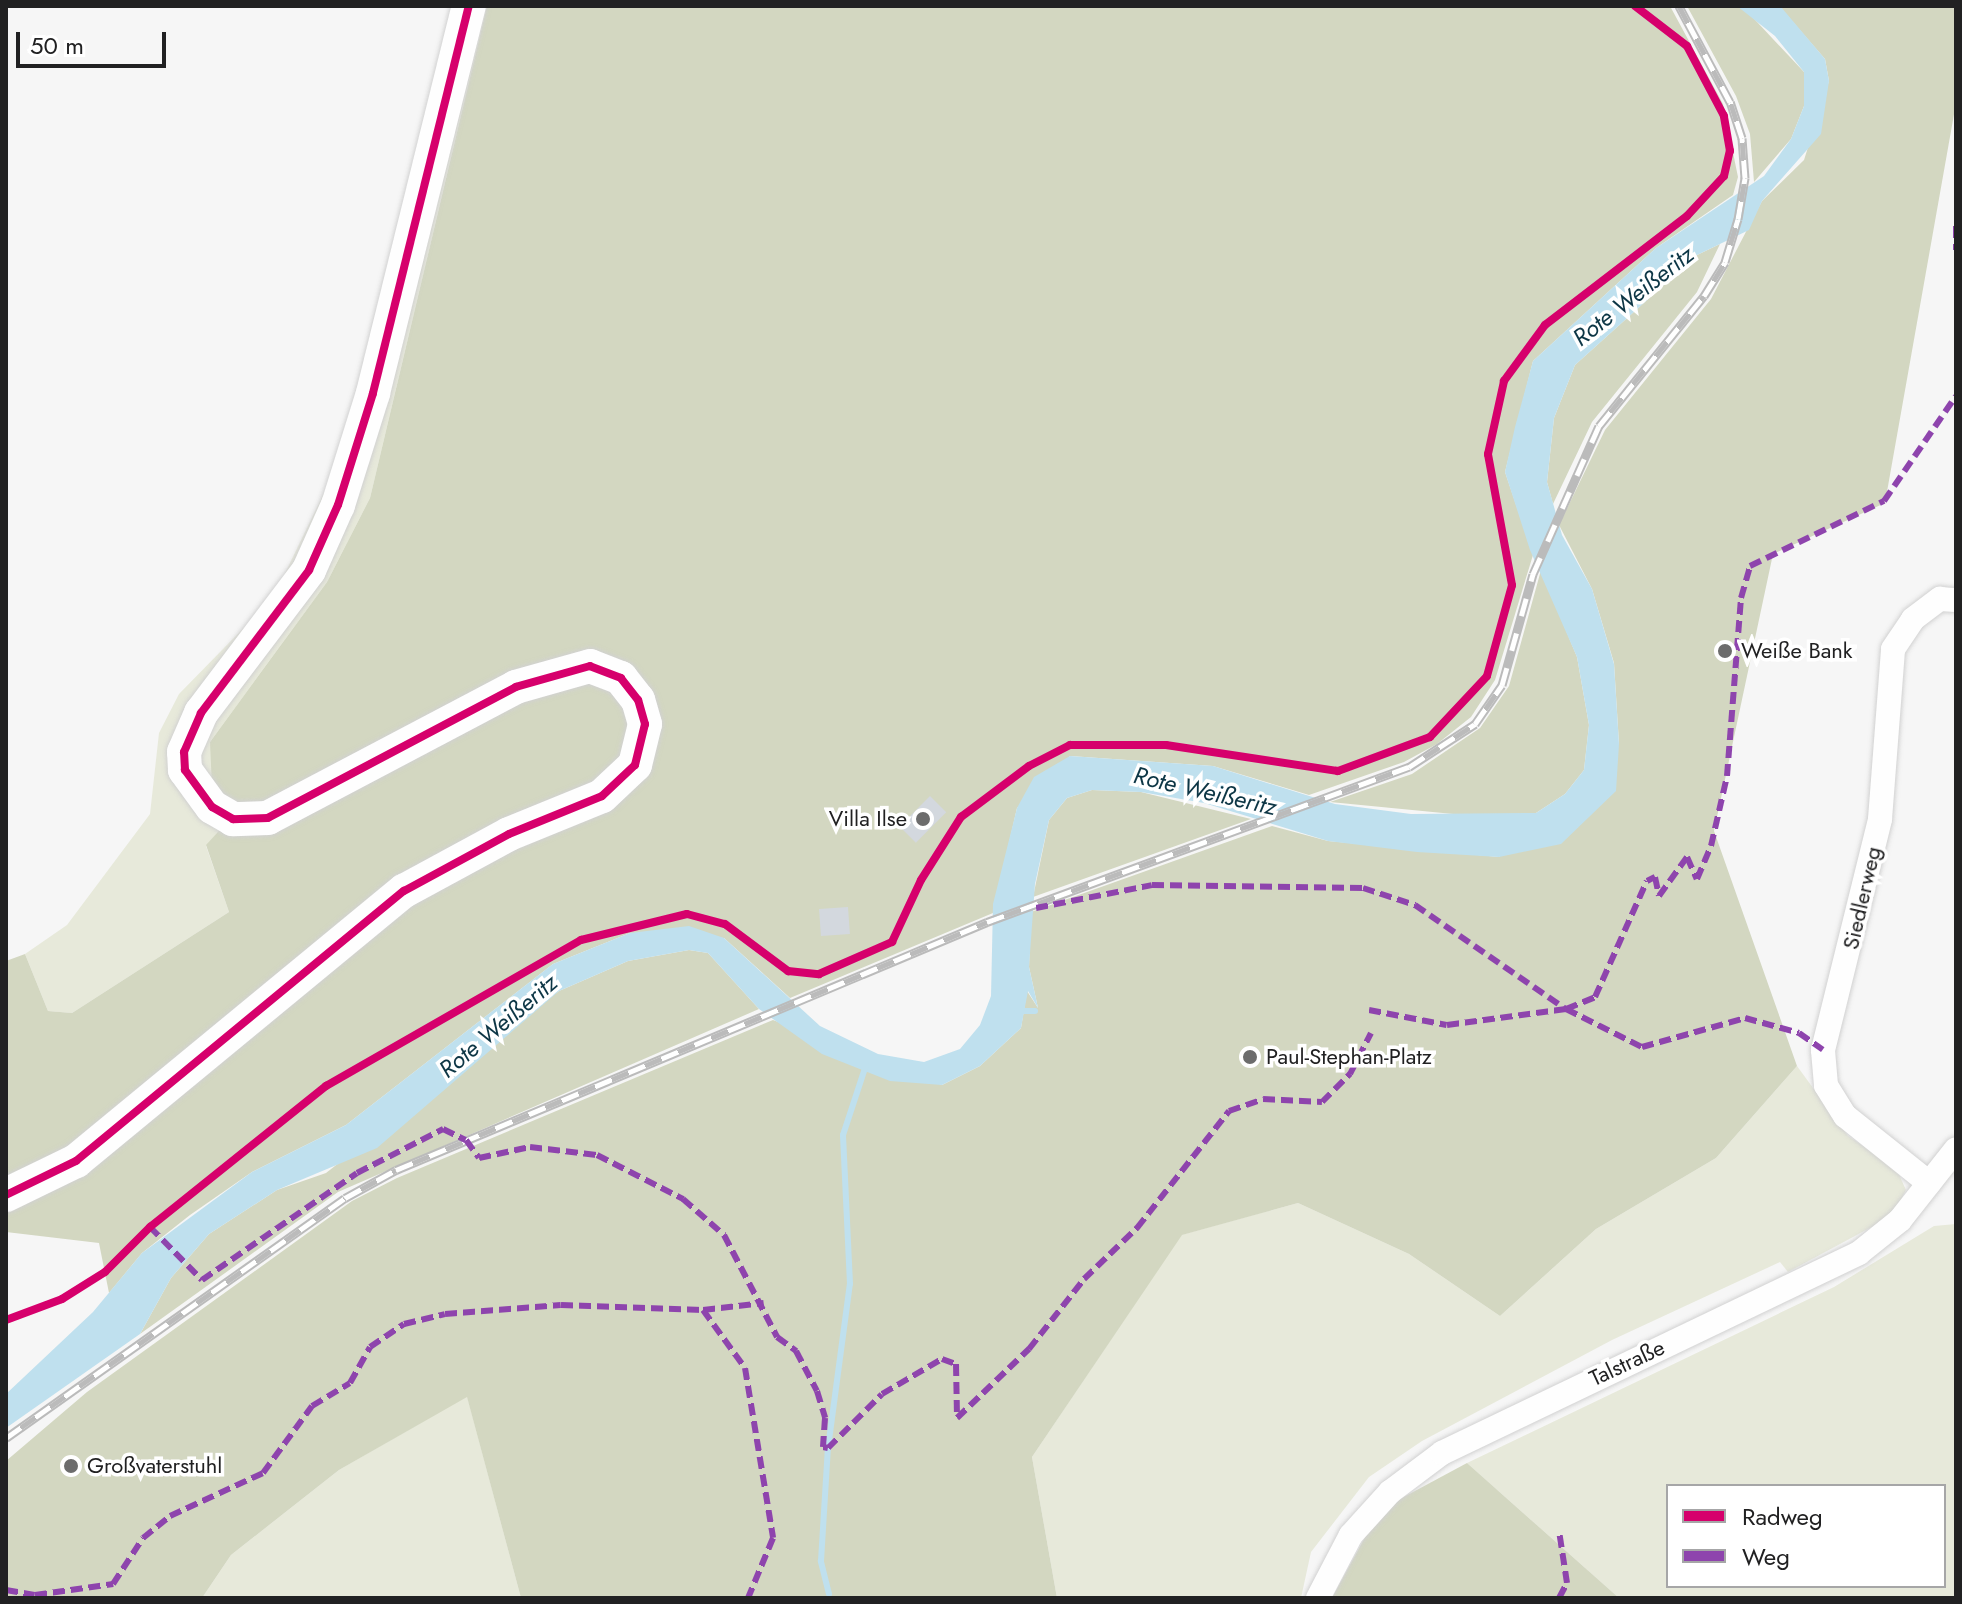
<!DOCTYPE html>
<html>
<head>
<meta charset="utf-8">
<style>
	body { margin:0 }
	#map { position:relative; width:1962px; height:1604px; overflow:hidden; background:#f6f6f6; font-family:Jost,sans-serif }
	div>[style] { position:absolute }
	.green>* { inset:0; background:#e7e9da }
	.forest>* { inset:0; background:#d3d7c1 }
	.water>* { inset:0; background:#bfe0ee }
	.stream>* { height:6px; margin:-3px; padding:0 3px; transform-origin:3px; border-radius:3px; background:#bfe0ee }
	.building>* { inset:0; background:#d3d8de; transform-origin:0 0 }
	.roads { filter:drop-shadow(0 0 2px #d1d1d1) drop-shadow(0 0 2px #d1d1d1) }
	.street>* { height:24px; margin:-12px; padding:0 12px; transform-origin:12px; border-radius:12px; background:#fefefe }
	.secondary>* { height:34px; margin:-17px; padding:0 17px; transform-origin:17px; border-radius:17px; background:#fefefe }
	.rail>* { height:9px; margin-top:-4.5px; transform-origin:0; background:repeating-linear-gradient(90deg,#fff 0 18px,#bbb 0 36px); box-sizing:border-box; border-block:2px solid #bbb }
	.quiet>* { height:6px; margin-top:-3px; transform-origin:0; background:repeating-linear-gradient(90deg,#8e44ad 0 12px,transparent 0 18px) }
	.cycleway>* { height:8px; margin:-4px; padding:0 4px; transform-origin:4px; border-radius:4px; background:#d6006c }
	.dots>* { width:22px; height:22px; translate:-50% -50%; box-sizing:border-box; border:4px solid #fff; border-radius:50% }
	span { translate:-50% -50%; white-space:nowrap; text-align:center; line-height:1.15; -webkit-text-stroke:7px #fff; paint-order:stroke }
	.poi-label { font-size:22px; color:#212122 }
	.left { translate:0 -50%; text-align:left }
	.right { translate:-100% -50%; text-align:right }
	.street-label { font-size:22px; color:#212122 }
	.water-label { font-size:24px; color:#0d3645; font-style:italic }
	.frame { position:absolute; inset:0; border:8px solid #212122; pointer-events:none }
	.legend { position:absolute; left:1666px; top:1484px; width:280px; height:104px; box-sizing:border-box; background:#fff; border:2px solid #a6a6a7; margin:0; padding:10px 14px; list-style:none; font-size:24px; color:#212122 }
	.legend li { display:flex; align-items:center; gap:16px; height:40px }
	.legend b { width:40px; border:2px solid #a6a6a7 }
	.scale { position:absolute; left:16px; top:32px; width:150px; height:36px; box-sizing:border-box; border:4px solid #212122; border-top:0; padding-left:10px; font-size:24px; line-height:28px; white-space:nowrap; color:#212122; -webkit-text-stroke:6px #fff; paint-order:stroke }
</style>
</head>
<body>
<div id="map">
	<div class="green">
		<div style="clip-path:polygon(454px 6px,487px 6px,370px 498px,327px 582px,210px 742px,239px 809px,206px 846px,229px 912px,72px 1013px,48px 1011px,25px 954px,67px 925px,150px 814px,159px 733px,179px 694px,273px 598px,339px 462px)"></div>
		<div style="clip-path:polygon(1797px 1066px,1848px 1136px,1896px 1168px,1906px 1190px,1892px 1216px,1788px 1272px,1780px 1262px,1612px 1340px,1422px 1441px,1369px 1477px,1311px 1552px,1301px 1598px,1057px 1598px,1032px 1457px,1181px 1235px,1298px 1203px,1409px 1254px,1500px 1316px,1596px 1229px,1716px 1158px)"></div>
		<div style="clip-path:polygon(evenodd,1956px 1224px,1956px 1598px,1619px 1598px,1467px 1463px,1834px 1287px,1934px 1226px,1956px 1224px,1668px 1486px,1944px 1486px,1944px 1586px,1668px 1586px,1668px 1486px)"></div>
		<div style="clip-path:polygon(467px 1396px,521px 1598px,202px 1598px,231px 1555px,339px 1470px)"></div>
	</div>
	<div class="forest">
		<div style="clip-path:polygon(487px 6px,1670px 6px,1723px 104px,1738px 177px,1733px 195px,1656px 248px,1533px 361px,1505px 472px,1533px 555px,1495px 680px,1471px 717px,1437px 744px,1404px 762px,1309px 795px,1213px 766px,1070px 756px,1017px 808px,993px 913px,790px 998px,724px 938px,630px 933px,553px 964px,346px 1125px,252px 1172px,190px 1215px,142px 1253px,109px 1293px,99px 1243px,6px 1232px,6px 961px,25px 954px,48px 1011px,72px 1013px,229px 912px,206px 845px,239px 809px,212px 787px,210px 742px,327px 582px,370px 498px)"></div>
		<div style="clip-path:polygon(1687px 6px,1744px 8px,1804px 72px,1804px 106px,1791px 139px,1754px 182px,1750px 134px,1736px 96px)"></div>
		<div style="clip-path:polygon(1779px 6px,1956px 6px,1956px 103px,1885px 503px,1773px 554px,1714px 831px,1797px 1066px,1716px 1158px,1596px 1229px,1500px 1316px,1409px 1254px,1298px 1203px,1182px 1235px,1032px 1457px,1057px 1598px,521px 1598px,467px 1397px,339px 1470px,231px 1555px,202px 1598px,6px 1598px,6px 1461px,87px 1392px,352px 1201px,397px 1178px,773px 1020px,942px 1085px,980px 1066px,1021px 1028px,1027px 991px,1038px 1008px,1029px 967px,1031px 912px,1272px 826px,1328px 841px,1499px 857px,1619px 744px,1614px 663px,1592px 589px,1559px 525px,1605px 430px,1711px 299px,1762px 201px,1804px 160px,1829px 81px,1825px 59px)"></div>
		<div style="clip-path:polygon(1720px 244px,1697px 292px,1592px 422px,1553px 504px,1547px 482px,1554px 418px,1575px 365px,1697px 255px)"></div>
		<div style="clip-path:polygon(1541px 570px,1577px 657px,1589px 725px,1584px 770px,1565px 794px,1536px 813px,1484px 817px,1330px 802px,1412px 774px,1480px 728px,1509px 686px)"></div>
		<div style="clip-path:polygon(1092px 790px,1141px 792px,1251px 819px,1033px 897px,1049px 820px,1067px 798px)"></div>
		<div style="clip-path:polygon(689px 950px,708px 953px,759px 1009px,338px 1192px,140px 1334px,171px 1278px,209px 1234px,277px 1190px,326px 1173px,559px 991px,628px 961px)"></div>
		<div style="clip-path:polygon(1467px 1463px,1619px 1598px,1332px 1598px,1370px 1528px,1400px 1499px)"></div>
	</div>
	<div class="water">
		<div style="clip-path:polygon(1737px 6px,1781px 7px,1825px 59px,1829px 81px,1821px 134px,1762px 201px,1749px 230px,1697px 255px,1575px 365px,1554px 418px,1547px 482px,1562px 535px,1592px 589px,1614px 664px,1619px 744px,1616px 791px,1561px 844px,1499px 857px,1417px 852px,1328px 841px,1204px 803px,1141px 792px,1092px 790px,1067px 798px,1049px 820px,1035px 884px,1029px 967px,1038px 1008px,1028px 991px,1021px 1028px,980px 1066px,942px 1085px,890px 1081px,822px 1054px,759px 1009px,708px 953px,689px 950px,628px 961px,559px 991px,377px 1148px,277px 1190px,209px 1234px,171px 1278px,140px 1334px,6px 1428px,6px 1394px,93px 1312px,142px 1253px,252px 1172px,346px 1125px,553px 964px,630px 933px,689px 926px,724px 938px,820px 1026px,878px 1054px,924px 1062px,960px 1049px,980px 1025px,991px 996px,993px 904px,1017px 808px,1034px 777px,1070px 756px,1213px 766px,1335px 804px,1411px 814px,1536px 813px,1565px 794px,1584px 770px,1589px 725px,1577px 657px,1530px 550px,1505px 472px,1515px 427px,1533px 361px,1656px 248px,1764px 176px,1791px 139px,1804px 106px,1804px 72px,1775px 36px)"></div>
	</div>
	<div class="stream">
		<div style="left:1017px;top:1011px;width:18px"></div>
		<div style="left:829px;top:1594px;width:34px;rotate:-104deg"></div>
		<div style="left:821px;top:1561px;width:113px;rotate:-86.5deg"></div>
		<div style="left:828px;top:1448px;width:165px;rotate:-82.4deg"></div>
		<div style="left:850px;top:1284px;width:149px;rotate:-92.7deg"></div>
		<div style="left:843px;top:1135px;width:74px;rotate:-71.8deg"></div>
	</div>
	<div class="building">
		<div style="left:930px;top:796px;width:23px;height:43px;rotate:45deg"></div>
		<div style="left:848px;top:907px;width:27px;height:29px;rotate:86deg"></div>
	</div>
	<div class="roads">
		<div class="street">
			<div style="left:1929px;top:1183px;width:107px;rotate:-141.4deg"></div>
			<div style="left:1845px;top:1116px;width:36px;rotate:-122deg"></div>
			<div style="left:1826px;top:1085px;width:35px;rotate:-95deg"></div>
			<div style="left:1823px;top:1050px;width:238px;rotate:-76.1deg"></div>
			<div style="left:1880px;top:819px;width:170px;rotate:-85.6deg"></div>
			<div style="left:1893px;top:649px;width:36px;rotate:-56deg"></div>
			<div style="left:1913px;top:619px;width:34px;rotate:-37deg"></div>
			<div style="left:1940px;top:599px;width:16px;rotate:4deg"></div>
			<div style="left:1318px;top:1598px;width:71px;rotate:-62.4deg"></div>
			<div style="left:1351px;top:1535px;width:58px;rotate:-47.8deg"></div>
			<div style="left:1390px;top:1492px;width:65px;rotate:-36.9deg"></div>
			<div style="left:1442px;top:1453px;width:462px;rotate:-25.6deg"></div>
			<div style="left:1859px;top:1253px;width:53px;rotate:-38.8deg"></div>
			<div style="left:1900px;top:1220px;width:90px;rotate:-51.7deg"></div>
		</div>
		<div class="secondary">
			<div style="left:6px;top:1195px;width:78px;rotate:-25.9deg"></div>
			<div style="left:76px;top:1161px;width:425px;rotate:-39.5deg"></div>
			<div style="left:404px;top:891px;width:119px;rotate:-28.5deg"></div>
			<div style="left:509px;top:834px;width:100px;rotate:-22.2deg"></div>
			<div style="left:602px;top:796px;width:45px;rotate:-43.2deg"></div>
			<div style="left:635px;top:765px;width:42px;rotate:-76.3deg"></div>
			<div style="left:645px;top:724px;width:25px;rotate:-106deg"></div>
			<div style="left:638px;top:700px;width:28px;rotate:-128deg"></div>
			<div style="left:621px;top:678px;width:33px;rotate:-159deg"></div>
			<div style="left:590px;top:666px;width:77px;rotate:164.2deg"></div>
			<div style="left:516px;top:687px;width:280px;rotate:152.2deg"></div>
			<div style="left:268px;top:818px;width:35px;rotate:178deg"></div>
			<div style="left:233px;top:819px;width:24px;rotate:-150deg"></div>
			<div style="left:212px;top:807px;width:46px;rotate:-126.1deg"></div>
			<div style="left:185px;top:770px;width:18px;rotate:-93deg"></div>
			<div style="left:184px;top:752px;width:43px;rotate:-66.4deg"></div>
			<div style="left:201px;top:713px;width:179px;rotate:-52.9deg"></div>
			<div style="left:309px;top:570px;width:71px;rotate:-66deg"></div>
			<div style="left:338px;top:505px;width:117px;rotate:-72.6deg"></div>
			<div style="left:373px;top:393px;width:399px;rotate:-76.1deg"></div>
		</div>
	</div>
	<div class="rail">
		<div style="left:6px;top:1438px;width:415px;rotate:-35.3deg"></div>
		<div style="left:345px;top:1198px;width:58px;rotate:-28.8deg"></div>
		<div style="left:396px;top:1170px;width:641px;rotate:-22.76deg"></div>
		<div style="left:987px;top:922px;width:450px;rotate:-20.2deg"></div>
		<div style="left:1409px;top:767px;width:79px;rotate:-33.1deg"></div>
		<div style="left:1475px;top:724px;width:47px;rotate:-55.3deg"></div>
		<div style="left:1502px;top:685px;width:115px;rotate:-74.4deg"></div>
		<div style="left:1533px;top:574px;width:162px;rotate:-66deg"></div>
		<div style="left:1599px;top:426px;width:167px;rotate:-51.1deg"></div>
		<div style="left:1704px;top:296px;width:40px;rotate:-58deg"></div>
		<div style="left:1725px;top:262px;width:45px;rotate:-73.2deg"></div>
		<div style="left:1738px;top:219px;width:42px;rotate:-80.3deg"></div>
		<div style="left:1745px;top:178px;width:40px;rotate:-94.3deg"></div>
		<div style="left:1742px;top:138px;width:38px;rotate:-108deg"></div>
		<div style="left:1730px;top:102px;width:109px;rotate:-118deg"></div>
	</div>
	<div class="quiet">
		<div style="left:1956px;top:226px;width:24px;rotate:90deg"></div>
		<div style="left:1036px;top:908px;width:118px;rotate:-11.2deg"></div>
		<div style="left:1152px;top:885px;width:211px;rotate:0.8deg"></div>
		<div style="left:1363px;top:888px;width:55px;rotate:18.1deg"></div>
		<div style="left:1415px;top:905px;width:183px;rotate:34.6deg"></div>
		<div style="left:1566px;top:1009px;width:85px;rotate:26.6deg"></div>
		<div style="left:1642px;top:1047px;width:107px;rotate:-15.7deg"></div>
		<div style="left:1745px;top:1018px;width:56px;rotate:15.5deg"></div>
		<div style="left:1799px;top:1033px;width:29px;rotate:35deg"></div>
		<div style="left:1369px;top:1010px;width:79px;rotate:10.9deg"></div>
		<div style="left:1447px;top:1025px;width:120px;rotate:-7.7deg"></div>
		<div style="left:1566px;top:1009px;width:31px;rotate:-22deg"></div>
		<div style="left:1595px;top:997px;width:127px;rotate:-65.9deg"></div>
		<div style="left:1647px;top:881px;width:9px;rotate:-27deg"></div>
		<div style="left:1655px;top:877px;width:19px;rotate:78deg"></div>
		<div style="left:1659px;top:896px;width:48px;rotate:-54.3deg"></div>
		<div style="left:1687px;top:857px;width:24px;rotate:66deg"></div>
		<div style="left:1697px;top:879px;width:36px;rotate:-67deg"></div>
		<div style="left:1711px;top:846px;width:72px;rotate:-77.1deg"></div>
		<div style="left:1727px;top:776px;width:179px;rotate:-85.5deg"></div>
		<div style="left:1741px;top:598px;width:33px;rotate:-74deg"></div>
		<div style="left:1750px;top:566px;width:149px;rotate:-25.9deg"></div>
		<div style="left:1884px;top:501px;width:127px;rotate:-55.6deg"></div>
		<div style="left:150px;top:1227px;width:74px;rotate:45.5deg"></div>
		<div style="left:202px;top:1280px;width:188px;rotate:-34.6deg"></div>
		<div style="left:357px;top:1173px;width:97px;rotate:-27.1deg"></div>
		<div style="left:443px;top:1129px;width:25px;rotate:26deg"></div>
		<div style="left:466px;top:1140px;width:22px;rotate:54deg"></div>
		<div style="left:479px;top:1158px;width:52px;rotate:-12.2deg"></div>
		<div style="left:530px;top:1147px;width:67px;rotate:6.8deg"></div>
		<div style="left:597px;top:1155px;width:97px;rotate:27.1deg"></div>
		<div style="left:683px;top:1199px;width:55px;rotate:41.3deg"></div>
		<div style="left:724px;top:1235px;width:115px;rotate:62.5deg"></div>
		<div style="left:777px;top:1337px;width:24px;rotate:36deg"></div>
		<div style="left:796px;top:1351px;width:45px;rotate:62.3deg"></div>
		<div style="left:817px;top:1391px;width:28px;rotate:73deg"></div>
		<div style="left:825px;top:1418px;width:29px;rotate:94deg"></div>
		<div style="left:823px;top:1447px;width:5px;rotate:11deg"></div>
		<div style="left:828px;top:1448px;width:76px;rotate:-45deg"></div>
		<div style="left:882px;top:1394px;width:69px;rotate:-30.3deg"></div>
		<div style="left:942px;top:1359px;width:15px;rotate:20deg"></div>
		<div style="left:956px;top:1364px;width:54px;rotate:88.9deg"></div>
		<div style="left:957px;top:1418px;width:100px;rotate:-43.8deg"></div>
		<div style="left:1029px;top:1349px;width:89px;rotate:-51.8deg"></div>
		<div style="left:1084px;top:1279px;width:74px;rotate:-43.9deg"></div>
		<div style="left:1137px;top:1228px;width:149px;rotate:-51.8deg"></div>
		<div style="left:1229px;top:1111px;width:36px;rotate:-19deg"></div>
		<div style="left:1263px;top:1099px;width:59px;rotate:2.9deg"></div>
		<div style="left:1322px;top:1102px;width:40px;rotate:-45deg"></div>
		<div style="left:1350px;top:1074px;width:46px;rotate:-62.9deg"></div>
		<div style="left:703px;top:1310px;width:72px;rotate:54.1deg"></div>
		<div style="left:745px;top:1368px;width:172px;rotate:80.6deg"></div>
		<div style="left:773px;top:1538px;width:65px;rotate:112.6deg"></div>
		<div style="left:6px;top:1590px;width:29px;rotate:10deg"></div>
		<div style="left:35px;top:1595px;width:79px;rotate:-8deg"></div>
		<div style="left:113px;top:1584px;width:55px;rotate:-56.9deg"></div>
		<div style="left:143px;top:1538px;width:35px;rotate:-39deg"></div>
		<div style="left:170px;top:1516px;width:102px;rotate:-24.8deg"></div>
		<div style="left:263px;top:1473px;width:83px;rotate:-53.8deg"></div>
		<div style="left:312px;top:1406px;width:44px;rotate:-31.2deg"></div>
		<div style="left:350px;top:1383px;width:41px;rotate:-60.9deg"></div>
		<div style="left:370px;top:1347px;width:41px;rotate:-34.1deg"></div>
		<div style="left:404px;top:1324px;width:42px;rotate:-13.7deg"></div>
		<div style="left:445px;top:1314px;width:116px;rotate:-4.4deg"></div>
		<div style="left:561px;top:1305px;width:142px;rotate:2deg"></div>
		<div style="left:703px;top:1310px;width:61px;rotate:-6.5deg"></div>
		<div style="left:1559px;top:1598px;width:17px;rotate:-62deg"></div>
		<div style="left:1567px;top:1583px;width:53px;rotate:-98.7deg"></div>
	</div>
	<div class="cycleway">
		<div style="left:6px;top:1195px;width:78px;rotate:-25.9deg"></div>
		<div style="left:76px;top:1161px;width:425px;rotate:-39.5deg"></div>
		<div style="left:404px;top:891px;width:119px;rotate:-28.5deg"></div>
		<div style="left:509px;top:834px;width:100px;rotate:-22.2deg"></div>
		<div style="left:602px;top:796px;width:45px;rotate:-43.2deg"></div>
		<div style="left:635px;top:765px;width:42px;rotate:-76.3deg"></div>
		<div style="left:645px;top:724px;width:25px;rotate:-106deg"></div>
		<div style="left:638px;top:700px;width:28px;rotate:-128deg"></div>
		<div style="left:621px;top:678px;width:33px;rotate:-159deg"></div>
		<div style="left:590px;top:666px;width:77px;rotate:164.2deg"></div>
		<div style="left:516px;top:687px;width:280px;rotate:152.2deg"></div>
		<div style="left:268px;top:818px;width:35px;rotate:178deg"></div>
		<div style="left:233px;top:819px;width:24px;rotate:-150deg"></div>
		<div style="left:212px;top:807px;width:46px;rotate:-126.1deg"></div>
		<div style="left:185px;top:770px;width:18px;rotate:-93deg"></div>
		<div style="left:184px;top:752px;width:43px;rotate:-66.4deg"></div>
		<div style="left:201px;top:713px;width:179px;rotate:-52.9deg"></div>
		<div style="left:309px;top:570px;width:71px;rotate:-66deg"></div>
		<div style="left:338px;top:505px;width:117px;rotate:-72.6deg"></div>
		<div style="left:373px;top:393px;width:399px;rotate:-76.1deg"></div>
		<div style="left:6px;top:1320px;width:60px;rotate:-20.6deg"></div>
		<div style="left:62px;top:1299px;width:51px;rotate:-32.1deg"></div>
		<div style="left:105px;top:1272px;width:64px;rotate:-45deg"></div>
		<div style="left:150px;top:1227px;width:226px;rotate:-38.7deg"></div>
		<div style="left:326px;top:1086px;width:294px;rotate:-29.8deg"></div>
		<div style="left:581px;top:940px;width:109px;rotate:-13.8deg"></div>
		<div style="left:687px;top:914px;width:39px;rotate:15deg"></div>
		<div style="left:725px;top:924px;width:79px;rotate:36.7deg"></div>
		<div style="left:788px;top:971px;width:31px;rotate:6deg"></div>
		<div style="left:819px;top:974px;width:80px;rotate:-23.7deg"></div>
		<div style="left:892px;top:942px;width:68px;rotate:-64.9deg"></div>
		<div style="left:921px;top:880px;width:75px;rotate:-57.6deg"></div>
		<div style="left:961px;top:817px;width:85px;rotate:-36.9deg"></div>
		<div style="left:1029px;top:766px;width:46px;rotate:-27.1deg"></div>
		<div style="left:1070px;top:745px;width:96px"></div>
		<div style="left:1166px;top:745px;width:174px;rotate:8.6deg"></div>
		<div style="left:1338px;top:771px;width:98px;rotate:-20.3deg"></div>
		<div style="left:1430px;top:737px;width:83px;rotate:-46.9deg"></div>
		<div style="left:1487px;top:676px;width:94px;rotate:-74.6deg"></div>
		<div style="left:1512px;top:585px;width:133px;rotate:-100.4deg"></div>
		<div style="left:1488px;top:454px;width:75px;rotate:-77.6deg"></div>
		<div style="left:1504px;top:381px;width:69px;rotate:-53.8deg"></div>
		<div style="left:1545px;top:325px;width:179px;rotate:-37.5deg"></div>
		<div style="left:1687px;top:216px;width:54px;rotate:-47.2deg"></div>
		<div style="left:1724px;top:176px;width:26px;rotate:-77deg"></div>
		<div style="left:1730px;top:151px;width:36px;rotate:-100deg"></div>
		<div style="left:1724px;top:116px;width:79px;rotate:-117.9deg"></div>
		<div style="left:1687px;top:46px;width:66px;rotate:-142.4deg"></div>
	</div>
	<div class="dots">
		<div style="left:1725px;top:651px;background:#6c6c6c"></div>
		<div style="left:923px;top:819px;background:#6c6c6c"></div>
		<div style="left:1250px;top:1057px;background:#6c6c6c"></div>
		<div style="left:71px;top:1466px;background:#6c6c6c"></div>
	</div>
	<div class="poi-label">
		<span class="left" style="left:1741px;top:651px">Weiße Bank</span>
		<span class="right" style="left:907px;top:819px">Villa Ilse</span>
		<span class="left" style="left:1266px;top:1057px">Paul-Stephan-Platz</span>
		<span class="left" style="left:87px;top:1466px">Großvaterstuhl</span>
	</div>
	<div class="street-label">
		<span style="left:1862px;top:898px;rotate:-77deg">Siedlerweg</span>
		<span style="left:1627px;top:1363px;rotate:-25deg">Talstraße</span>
	</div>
	<div class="water-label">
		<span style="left:1633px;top:296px;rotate:-38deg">Rote Weißeritz</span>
		<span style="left:1205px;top:791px;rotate:13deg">Rote Weißeritz</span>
		<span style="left:498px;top:1026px;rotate:-40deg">Rote Weißeritz</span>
	</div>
	<div class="frame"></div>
	<ul class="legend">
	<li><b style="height:10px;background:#d6006c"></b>Radweg</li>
	<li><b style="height:10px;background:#8e44ad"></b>Weg</li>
	</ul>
	<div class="scale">50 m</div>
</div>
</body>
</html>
